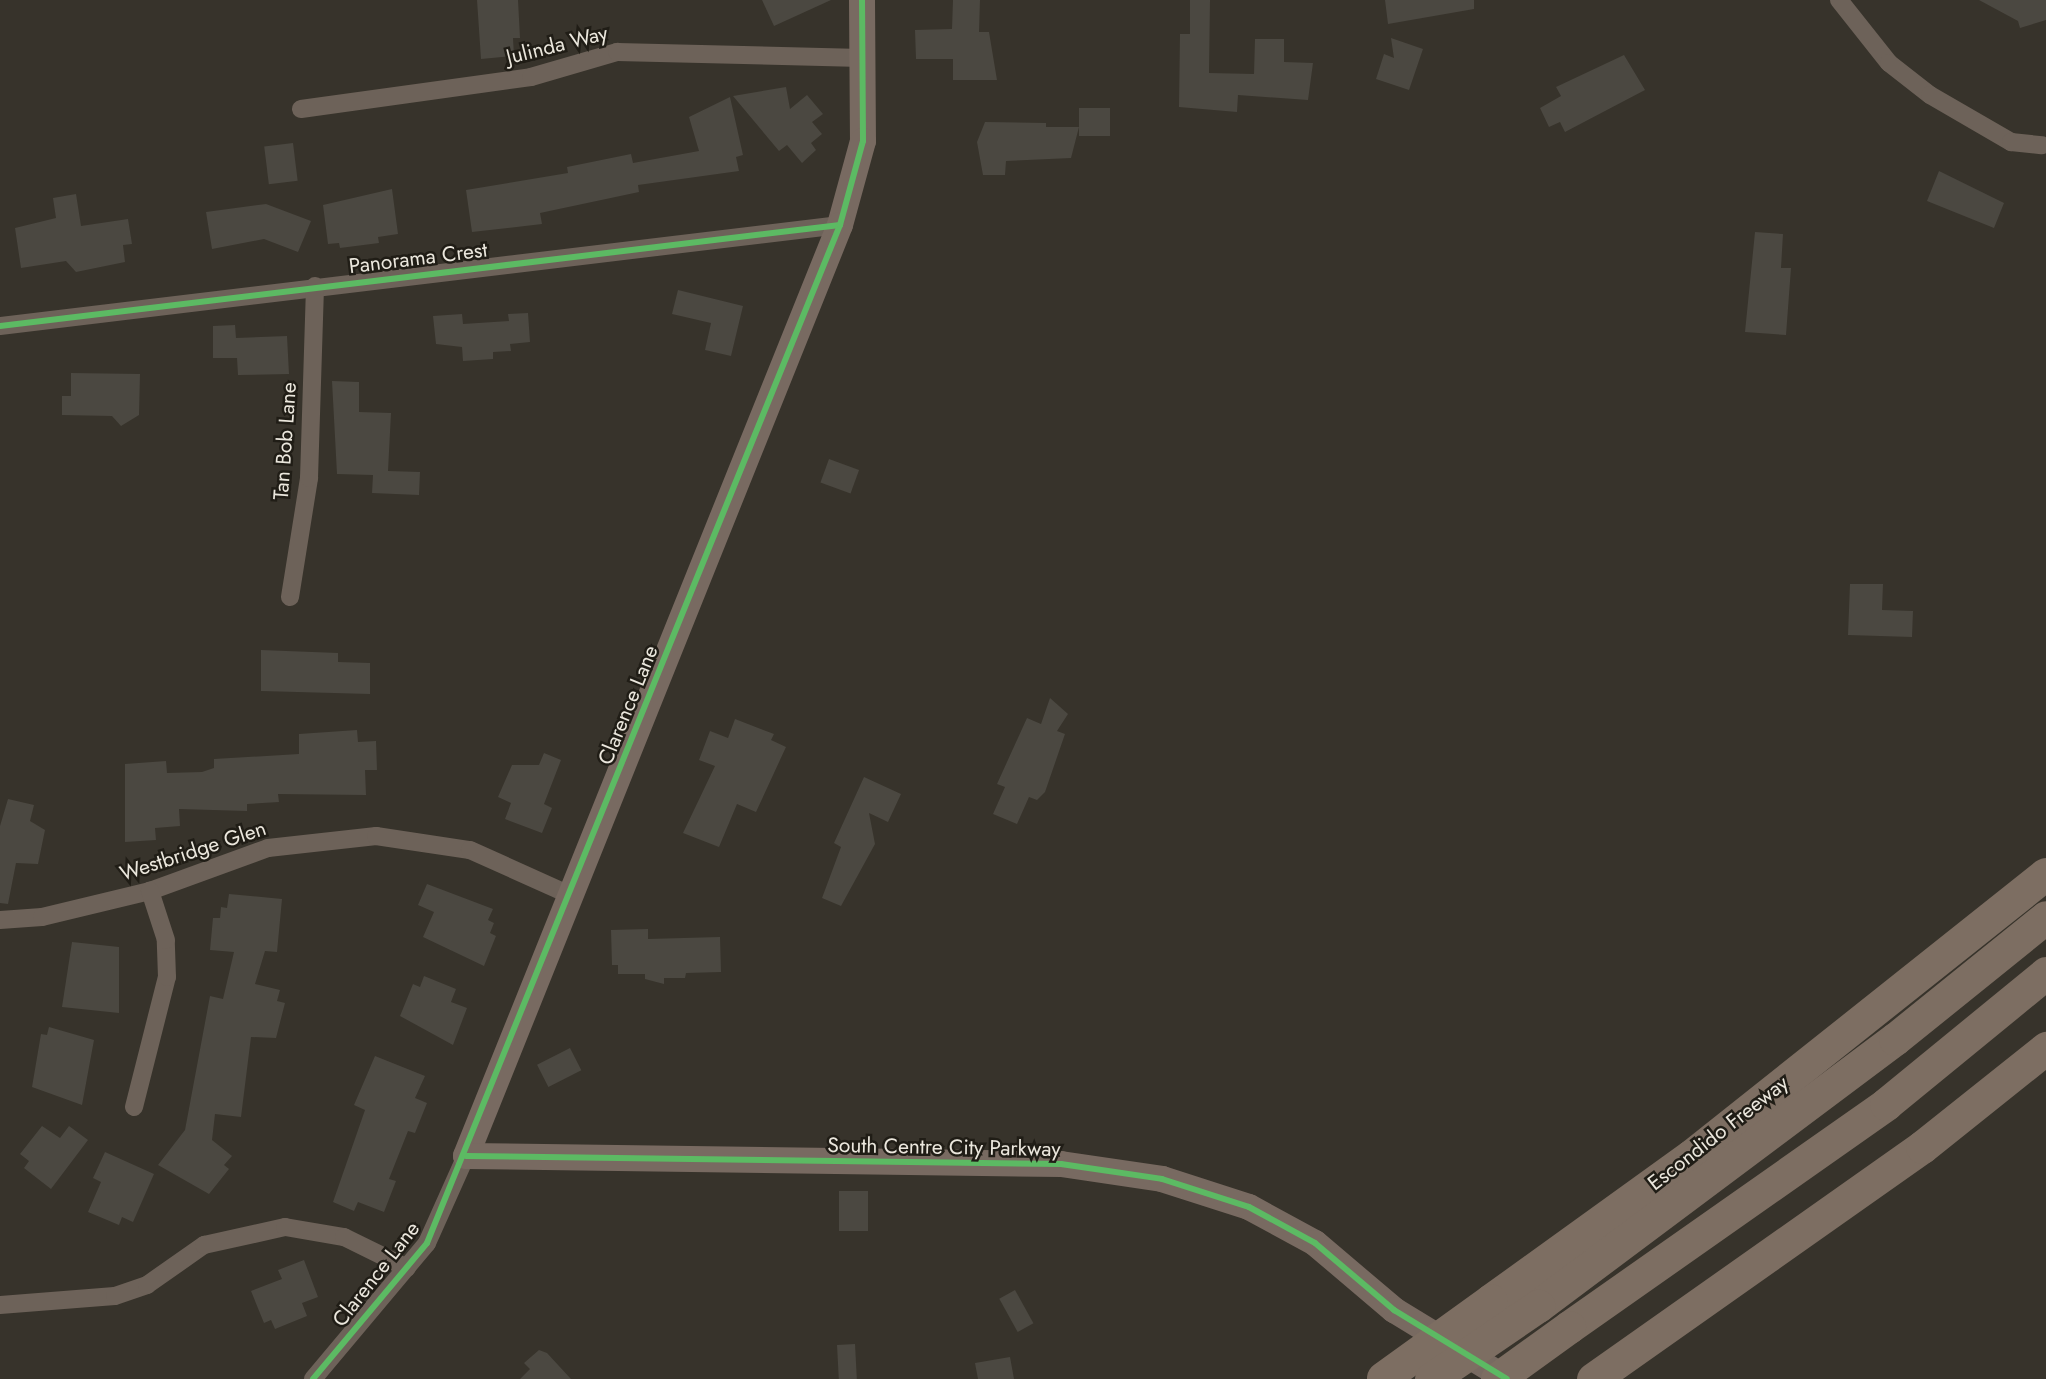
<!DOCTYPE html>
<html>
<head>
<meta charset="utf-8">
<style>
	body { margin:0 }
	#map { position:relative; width:2046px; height:1379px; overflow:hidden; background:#37332b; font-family:Jost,sans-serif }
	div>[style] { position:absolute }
	.building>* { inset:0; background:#4b4841; transform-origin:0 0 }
	.street>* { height:18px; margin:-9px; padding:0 9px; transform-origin:9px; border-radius:9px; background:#6d6259 }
	.secondary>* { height:26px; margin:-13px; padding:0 13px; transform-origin:13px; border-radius:13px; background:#786a61 }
	.highway>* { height:33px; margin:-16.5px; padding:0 16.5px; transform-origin:16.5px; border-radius:16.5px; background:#7d6e62 }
	.highway-bridge>* { height:33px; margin:-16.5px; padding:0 16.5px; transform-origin:16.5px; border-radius:16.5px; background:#7d6e62 }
	.cycleway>* { height:6px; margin:-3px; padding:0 3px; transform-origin:3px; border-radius:3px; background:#5cba63 }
	span { translate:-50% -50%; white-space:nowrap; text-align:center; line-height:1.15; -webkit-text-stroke:5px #201d16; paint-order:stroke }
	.street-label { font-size:21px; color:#ebe7dd }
</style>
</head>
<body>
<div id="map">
	<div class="building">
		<div style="clip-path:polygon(477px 0,518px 0,520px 38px,513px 38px,514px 56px,481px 59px)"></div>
		<div style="clip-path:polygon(762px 0,831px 0,774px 26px)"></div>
		<div style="clip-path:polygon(953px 0,980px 0,979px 32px,989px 32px,997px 80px,953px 80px,953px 59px,916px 59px,915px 30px,952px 29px)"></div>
		<div style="clip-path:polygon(1190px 0,1210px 0,1209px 73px,1254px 74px,1255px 39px,1284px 39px,1284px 62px,1313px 63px,1308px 100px,1238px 95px,1237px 112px,1179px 107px,1180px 34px,1190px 34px)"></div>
		<div style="clip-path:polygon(1385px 0,1474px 0,1474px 9px,1388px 24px)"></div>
		<div style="clip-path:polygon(1979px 0,2046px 0,2046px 20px,2020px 28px,2018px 21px)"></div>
		<div style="clip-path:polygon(1391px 38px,1423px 49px,1409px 90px,1376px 79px,1384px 54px,1394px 58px)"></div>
		<div style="clip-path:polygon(1624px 55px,1645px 90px,1565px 132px,1560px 122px,1549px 127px,1540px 108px,1561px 96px,1556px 87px)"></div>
		<div style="clip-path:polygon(786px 87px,790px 109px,807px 95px,823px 114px,812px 122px,822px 134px,811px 143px,816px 150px,802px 163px,787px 145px,779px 151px,733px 96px)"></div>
		<div style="clip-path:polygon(730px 97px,743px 155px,736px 157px,739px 171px,638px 185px,639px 192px,540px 213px,542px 224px,472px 232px,466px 190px,568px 173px,567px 167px,631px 154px,633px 163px,699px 151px,689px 117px)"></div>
		<div style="left:1079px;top:108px;width:31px;height:28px"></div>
		<div style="clip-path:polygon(985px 122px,1046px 123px,1046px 127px,1079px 127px,1071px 158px,1006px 161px,1005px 175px,983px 175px,977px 142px)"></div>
		<div style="left:293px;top:143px;width:38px;height:29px;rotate:83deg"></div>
		<div style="clip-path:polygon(1939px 171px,2004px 203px,1994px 228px,1927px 201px)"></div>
		<div style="clip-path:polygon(392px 189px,398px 234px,378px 237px,379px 243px,340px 248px,339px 243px,328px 244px,323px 205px)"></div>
		<div style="clip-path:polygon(76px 194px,81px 226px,128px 219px,132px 244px,123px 245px,125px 262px,76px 272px,66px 261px,21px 268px,15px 228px,56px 218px,53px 198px)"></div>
		<div style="clip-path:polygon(266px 204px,311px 221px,298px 252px,264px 239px,212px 249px,206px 212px)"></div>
		<div style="clip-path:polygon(1755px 232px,1783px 234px,1781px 268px,1791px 268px,1786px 335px,1745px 332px)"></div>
		<div style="clip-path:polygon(678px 290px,743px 306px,731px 356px,705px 350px,711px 323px,672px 314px)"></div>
		<div style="clip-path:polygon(528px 313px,530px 342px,510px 344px,511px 351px,493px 352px,493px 359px,463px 361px,462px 347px,436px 344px,433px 316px,462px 314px,463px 324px,509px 321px,508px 314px)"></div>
		<div style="clip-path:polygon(235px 325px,236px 338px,287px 336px,289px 374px,238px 375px,237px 358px,213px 358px,213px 326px)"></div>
		<div style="clip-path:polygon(71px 373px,140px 374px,139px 415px,121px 426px,112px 416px,62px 415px,62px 396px,71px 396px)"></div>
		<div style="clip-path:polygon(332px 381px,359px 382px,359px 412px,391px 413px,388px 471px,420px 472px,419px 495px,372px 493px,373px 475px,337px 474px)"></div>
		<div style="left:829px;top:459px;width:32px;height:25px;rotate:20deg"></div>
		<div style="clip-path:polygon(1850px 584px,1883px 584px,1882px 610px,1913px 611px,1912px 637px,1848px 635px)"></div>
		<div style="clip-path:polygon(261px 650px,338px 653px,338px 662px,370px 663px,370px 694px,261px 691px)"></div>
		<div style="clip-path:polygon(1050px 698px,1068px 714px,1057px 731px,1065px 734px,1045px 792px,1037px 800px,1029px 797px,1017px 824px,993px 814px,1005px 787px,997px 784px,1027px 718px,1041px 724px)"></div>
		<div style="clip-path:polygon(735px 719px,774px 734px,771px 740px,786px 747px,756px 812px,737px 804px,719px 847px,683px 833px,715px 766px,699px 760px,710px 731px,728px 738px)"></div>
		<div style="clip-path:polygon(357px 730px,358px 742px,376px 741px,377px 770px,365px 770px,366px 795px,278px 794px,279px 802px,247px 804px,247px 811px,179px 809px,180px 826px,155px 828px,156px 840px,125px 842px,125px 764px,166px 761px,167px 773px,202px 772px,214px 768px,214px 759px,299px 754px,299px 734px)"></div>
		<div style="clip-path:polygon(544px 753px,561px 760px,544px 804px,552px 808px,542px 833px,505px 819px,511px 803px,498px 797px,512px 765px,539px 765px)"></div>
		<div style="clip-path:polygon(864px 777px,901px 794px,888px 822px,869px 813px,875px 844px,841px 906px,822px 898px,841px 847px,834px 843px)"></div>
		<div style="clip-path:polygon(8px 799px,34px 805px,30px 821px,45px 830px,38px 864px,16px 863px,8px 904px,0 903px,0 826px)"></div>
		<div style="clip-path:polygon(427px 884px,493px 909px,488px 920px,494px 923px,490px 933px,496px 936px,484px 966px,423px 937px,434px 912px,418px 905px)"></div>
		<div style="clip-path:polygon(229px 894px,282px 899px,277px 952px,265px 951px,255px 984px,280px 990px,277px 1001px,285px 1003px,276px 1038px,251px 1037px,241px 1117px,215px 1114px,212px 1140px,232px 1156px,224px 1165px,229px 1169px,209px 1194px,158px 1165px,185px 1130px,210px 996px,223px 999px,234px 952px,210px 950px,213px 918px,220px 918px,221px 907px,227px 908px)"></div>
		<div style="clip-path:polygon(648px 929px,648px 939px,720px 937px,721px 972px,686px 973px,685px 978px,664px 978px,664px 984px,645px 979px,645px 974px,618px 974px,618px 965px,612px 965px,611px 930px)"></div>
		<div style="clip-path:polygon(72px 942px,119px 947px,119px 1013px,62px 1007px)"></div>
		<div style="clip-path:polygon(424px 976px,456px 989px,451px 1002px,467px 1008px,453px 1045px,400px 1016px,413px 984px,420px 987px)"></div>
		<div style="clip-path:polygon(49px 1027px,94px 1040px,82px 1105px,32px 1087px,41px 1034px,47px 1035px)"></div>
		<div style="left:570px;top:1048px;width:25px;height:37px;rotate:63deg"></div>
		<div style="clip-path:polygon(375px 1056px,425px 1076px,415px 1098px,427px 1103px,415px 1133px,408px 1131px,389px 1179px,396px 1181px,384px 1212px,358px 1202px,354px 1211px,333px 1202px,365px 1110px,354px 1105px)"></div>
		<div style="clip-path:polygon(42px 1126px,60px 1138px,69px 1126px,88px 1140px,51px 1189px,24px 1168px,29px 1161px,20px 1154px)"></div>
		<div style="clip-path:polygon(105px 1152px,154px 1174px,133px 1222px,122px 1217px,119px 1225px,88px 1212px,101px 1182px,93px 1178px)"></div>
		<div style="left:839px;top:1191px;width:29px;height:40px"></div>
		<div style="clip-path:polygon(304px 1260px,318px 1297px,302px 1303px,307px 1316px,275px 1329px,271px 1320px,264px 1323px,251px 1291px,282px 1279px,278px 1270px)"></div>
		<div style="left:1015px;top:1290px;width:38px;height:18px;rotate:61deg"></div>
		<div style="left:855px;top:1344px;width:35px;height:18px;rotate:87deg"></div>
		<div style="clip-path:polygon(539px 1350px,547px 1353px,571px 1379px,520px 1379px,530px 1369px,524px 1363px)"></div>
		<div style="clip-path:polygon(1010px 1357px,1014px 1379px,978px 1379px,975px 1363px)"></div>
	</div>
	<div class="street">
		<div style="left:1839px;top:0;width:80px;rotate:51.6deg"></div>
		<div style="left:1889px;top:63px;width:52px;rotate:38deg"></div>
		<div style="left:1930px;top:95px;width:94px;rotate:30.1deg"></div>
		<div style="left:2011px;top:142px;width:31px;rotate:6deg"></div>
		<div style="left:301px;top:109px;width:232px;rotate:-7.9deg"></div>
		<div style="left:531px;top:77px;width:90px;rotate:-16.2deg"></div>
		<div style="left:617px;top:52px;width:245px;rotate:1.4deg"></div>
		<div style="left:0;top:326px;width:846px;rotate:-6.86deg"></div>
		<div style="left:290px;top:597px;width:121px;rotate:-80.9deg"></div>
		<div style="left:309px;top:478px;width:192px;rotate:-88.2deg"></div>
		<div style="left:0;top:920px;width:42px;rotate:-4.1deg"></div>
		<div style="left:42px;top:917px;width:111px;rotate:-13.5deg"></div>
		<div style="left:150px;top:891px;width:126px;rotate:-20deg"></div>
		<div style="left:268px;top:848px;width:109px;rotate:-6.3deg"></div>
		<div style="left:376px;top:836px;width:95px;rotate:8.5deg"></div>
		<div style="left:470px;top:850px;width:110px;rotate:24.2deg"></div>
		<div style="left:134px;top:1107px;width:134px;rotate:-75.8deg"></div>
		<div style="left:167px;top:977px;width:37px;rotate:-92deg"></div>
		<div style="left:166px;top:940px;width:52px;rotate:-108.1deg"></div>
		<div style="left:0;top:1305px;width:115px;rotate:-4.5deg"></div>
		<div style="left:115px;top:1296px;width:34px;rotate:-19deg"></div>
		<div style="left:147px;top:1285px;width:70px;rotate:-35.1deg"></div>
		<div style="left:204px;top:1245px;width:83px;rotate:-12.5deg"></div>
		<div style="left:285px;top:1227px;width:60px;rotate:9.6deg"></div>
		<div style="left:344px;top:1237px;width:70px;rotate:26.2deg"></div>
		<div style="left:313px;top:1379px;width:177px;rotate:-50deg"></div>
		<div style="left:427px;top:1243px;width:95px;rotate:-65.9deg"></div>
	</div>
	<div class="secondary">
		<div style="left:862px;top:0;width:141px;rotate:89.6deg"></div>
		<div style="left:863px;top:141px;width:87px;rotate:105.3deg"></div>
		<div style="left:840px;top:225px;width:1003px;rotate:111.89deg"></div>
		<div style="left:466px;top:1156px;width:595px;rotate:0.77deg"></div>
		<div style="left:1061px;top:1164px;width:102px;rotate:8.4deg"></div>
		<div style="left:1162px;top:1179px;width:91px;rotate:17.8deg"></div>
		<div style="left:1249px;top:1207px;width:75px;rotate:28.6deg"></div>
		<div style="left:1315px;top:1243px;width:104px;rotate:40.3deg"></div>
		<div style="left:1394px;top:1310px;width:132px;rotate:31.4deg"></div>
	</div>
	<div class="highway">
		<div style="left:1491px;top:1300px;width:246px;rotate:-35.8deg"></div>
		<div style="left:1691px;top:1156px;width:453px;rotate:-38.5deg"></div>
		<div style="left:1538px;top:1306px;width:446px;rotate:-36.8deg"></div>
		<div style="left:1895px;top:1039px;width:194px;rotate:-38.9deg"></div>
		<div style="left:1569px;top:1327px;width:388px;rotate:-35.1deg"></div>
		<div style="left:1886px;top:1104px;width:207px;rotate:-39.3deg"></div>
		<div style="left:1593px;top:1379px;width:403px;rotate:-35.2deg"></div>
		<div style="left:1922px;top:1147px;width:159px;rotate:-38.6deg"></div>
	</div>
	<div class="highway-bridge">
		<div style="left:1383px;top:1378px;width:133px;rotate:-35.8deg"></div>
		<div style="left:1431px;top:1379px;width:130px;rotate:-34.3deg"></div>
		<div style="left:1497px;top:1379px;width:89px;rotate:-35.8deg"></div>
	</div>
	<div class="cycleway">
		<div style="left:0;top:326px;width:846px;rotate:-6.86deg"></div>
		<div style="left:466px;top:1156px;width:595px;rotate:0.77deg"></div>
		<div style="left:1061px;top:1164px;width:102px;rotate:8.4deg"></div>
		<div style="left:1162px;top:1179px;width:91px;rotate:17.8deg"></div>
		<div style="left:1249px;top:1207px;width:75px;rotate:28.6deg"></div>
		<div style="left:1315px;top:1243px;width:104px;rotate:40.3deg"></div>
		<div style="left:1394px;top:1310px;width:132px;rotate:31.4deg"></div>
		<div style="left:313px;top:1379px;width:177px;rotate:-50deg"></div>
		<div style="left:427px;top:1243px;width:1099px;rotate:-67.92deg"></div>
		<div style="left:840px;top:225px;width:87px;rotate:-74.7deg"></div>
		<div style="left:863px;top:141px;width:141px;rotate:-90.4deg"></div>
	</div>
	<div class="street-label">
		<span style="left:557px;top:45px;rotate:-14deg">Julinda Way</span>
		<span style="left:418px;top:258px;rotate:-7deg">Panorama Crest</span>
		<span style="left:285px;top:441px;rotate:-86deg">Tan Bob Lane</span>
		<span style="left:628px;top:705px;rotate:-68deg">Clarence Lane</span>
		<span style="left:193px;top:851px;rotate:-18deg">Westbridge Glen</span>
		<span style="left:1718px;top:1133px;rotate:-38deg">Escondido Freeway</span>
		<span style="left:944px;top:1147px;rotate:1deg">South Centre City Parkway</span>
		<span style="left:376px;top:1274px;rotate:-52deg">Clarence Lane</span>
	</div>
</div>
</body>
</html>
